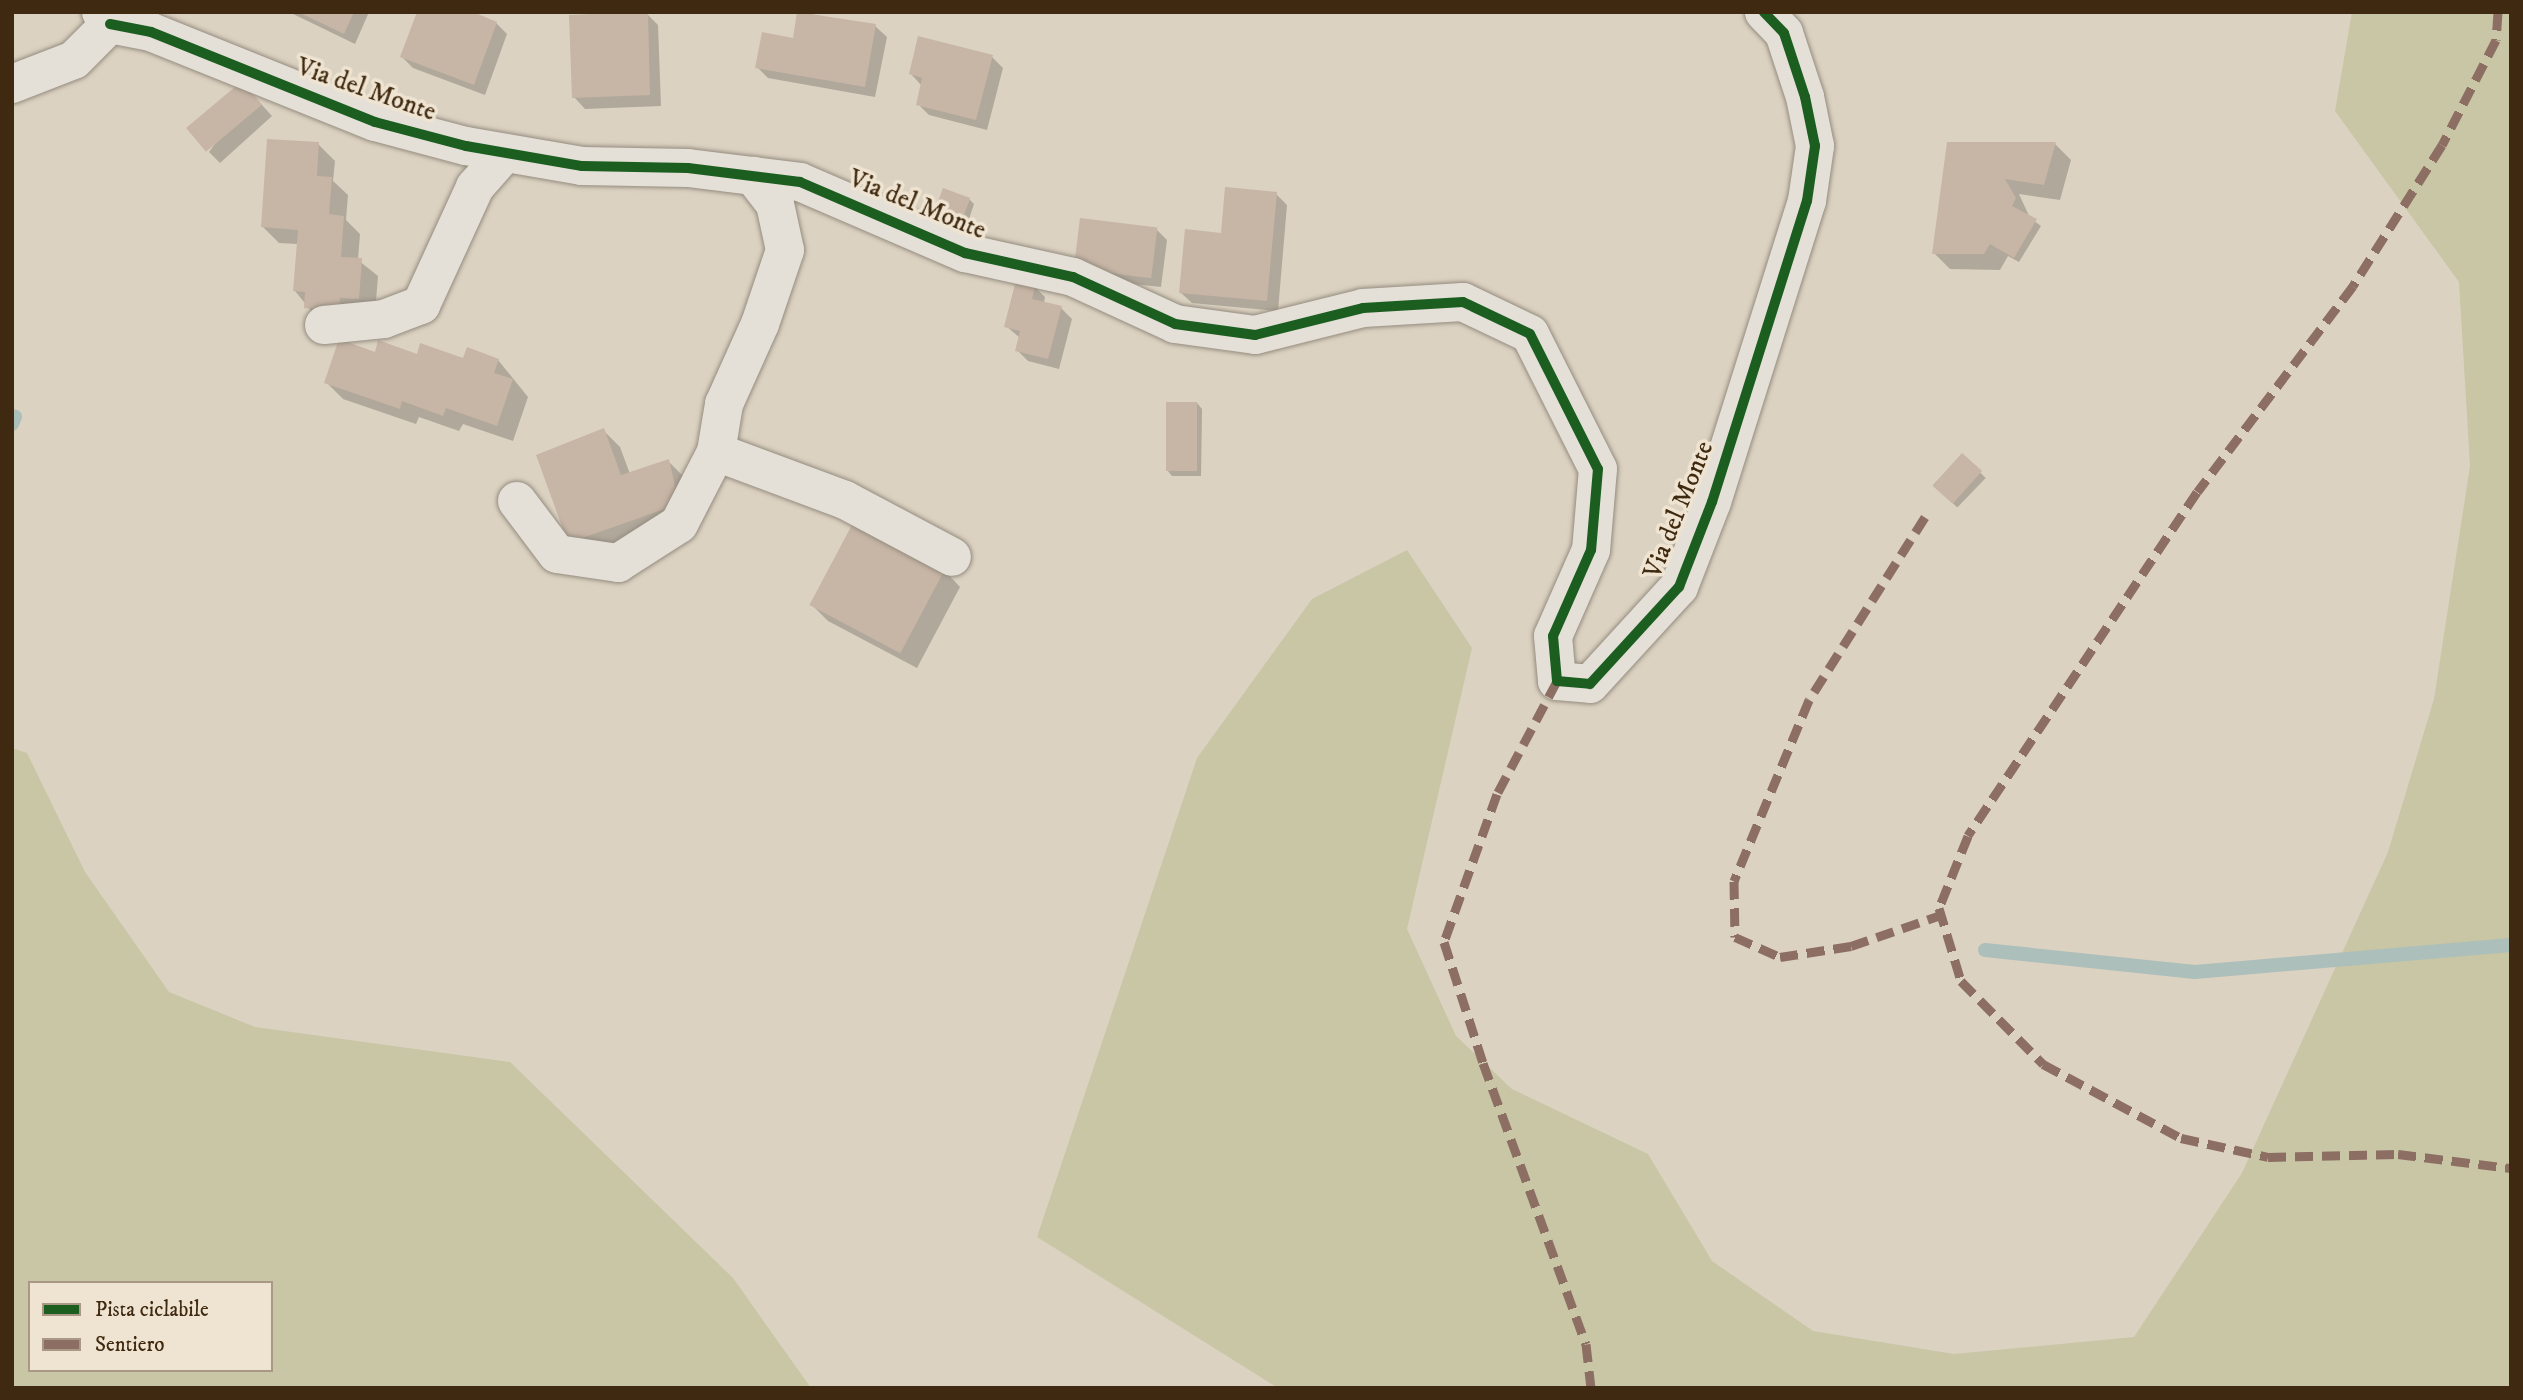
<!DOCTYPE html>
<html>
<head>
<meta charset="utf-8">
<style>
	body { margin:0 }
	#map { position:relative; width:2523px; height:1400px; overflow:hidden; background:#dcd2c2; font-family:"IM FELL DW Pica",serif }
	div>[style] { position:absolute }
	.green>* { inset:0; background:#c8c6a5 }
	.shadow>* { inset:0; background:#0003; transform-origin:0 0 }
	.stream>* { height:14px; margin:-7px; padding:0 7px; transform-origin:7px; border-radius:7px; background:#acbfba }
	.building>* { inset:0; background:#c7b5a6; transform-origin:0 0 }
	.roads { filter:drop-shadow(0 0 2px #948c7f) drop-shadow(0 0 2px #948c7f) }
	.minor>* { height:38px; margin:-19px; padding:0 19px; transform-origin:19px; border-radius:19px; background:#e4dfd7 }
	.quiet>* { height:9px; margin-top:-4.5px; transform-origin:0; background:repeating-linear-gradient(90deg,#8d6e63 0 18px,transparent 0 27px) }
	.cycleway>* { height:10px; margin:-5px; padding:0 5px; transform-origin:5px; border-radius:5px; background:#1b5e20 }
	span { translate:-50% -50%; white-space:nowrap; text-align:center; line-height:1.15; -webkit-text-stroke:7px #efe4d1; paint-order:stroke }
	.street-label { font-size:26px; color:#3f2910 }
	.frame { position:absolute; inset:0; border:14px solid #3f2910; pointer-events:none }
	.legend { position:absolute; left:28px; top:1281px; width:245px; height:91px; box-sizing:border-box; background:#efe4d1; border:2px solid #a99984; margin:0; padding:9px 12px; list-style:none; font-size:21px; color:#3f2910 }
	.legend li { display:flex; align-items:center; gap:14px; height:35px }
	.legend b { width:35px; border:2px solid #a99984 }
</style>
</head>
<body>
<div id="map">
	<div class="green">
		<div style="clip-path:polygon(2352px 12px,2511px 12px,2511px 1388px,1278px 1388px,1037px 1237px,1197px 758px,1312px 599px,1407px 550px,1472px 648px,1407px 929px,1456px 1036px,1512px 1089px,1648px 1154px,1712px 1261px,1813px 1331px,1954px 1354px,2134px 1337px,2242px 1173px,2388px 852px,2434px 699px,2470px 466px,2459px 282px,2335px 111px)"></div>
		<div style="clip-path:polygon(evenodd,12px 748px,27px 753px,85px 872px,169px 992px,255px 1027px,510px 1062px,733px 1278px,811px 1388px,12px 1388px,12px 748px,30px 1283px,271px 1283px,271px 1370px,30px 1370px,30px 1283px)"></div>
	</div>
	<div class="shadow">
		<div style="clip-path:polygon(289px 12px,369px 12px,355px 44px)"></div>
		<div style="clip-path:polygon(799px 12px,875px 26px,887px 37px,875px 97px,768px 78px,757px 67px,794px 40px)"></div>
		<div style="clip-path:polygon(647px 14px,658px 25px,661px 106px,585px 109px,574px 97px)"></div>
		<div style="clip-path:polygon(496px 23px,507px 34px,485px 95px,413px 68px,402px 57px)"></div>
		<div style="clip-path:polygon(992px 57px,1003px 68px,987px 130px,929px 115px,918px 104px,922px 86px,911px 74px)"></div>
		<div style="clip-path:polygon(252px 94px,272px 116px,220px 163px,209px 152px)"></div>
		<div style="clip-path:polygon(318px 144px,335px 161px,333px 181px,348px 195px,346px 220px,360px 234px,358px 260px,378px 276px,375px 314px,322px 324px,295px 291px,298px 244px,279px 243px,263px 227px)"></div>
		<div style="clip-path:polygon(1948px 144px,2055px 144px,2071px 160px,2060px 200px,2019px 194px,2030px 218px,2041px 226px,2019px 262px,2008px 256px,2000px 270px,1950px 269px,1934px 253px)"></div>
		<div style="clip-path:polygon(1276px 194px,1287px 205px,1278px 311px,1192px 303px,1180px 292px,1223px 235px)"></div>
		<div style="clip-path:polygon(969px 199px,974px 204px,962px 240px,937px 231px)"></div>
		<div style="clip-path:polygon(1156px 229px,1167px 240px,1161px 287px,1088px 279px)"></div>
		<div style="clip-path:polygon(1034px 286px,1045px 297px,1044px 303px,1061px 308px,1072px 319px,1059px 369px,1028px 361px,1017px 350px,1020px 338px,1006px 326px)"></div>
		<div style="clip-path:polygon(376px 354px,498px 360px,528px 397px,513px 441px,463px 424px,459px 431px,419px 417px,416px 424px,343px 399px,326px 382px)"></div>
		<div style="clip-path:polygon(1197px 403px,1202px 409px,1201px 476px,1172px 476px,1167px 470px)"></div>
		<div style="clip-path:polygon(603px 430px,620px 447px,630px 474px,668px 461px,685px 478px,694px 521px,586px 559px,570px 543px)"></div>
		<div style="left:1962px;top:455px;width:33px;height:41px;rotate:44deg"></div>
		<div style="clip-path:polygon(944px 570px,960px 587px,917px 668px,828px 621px,812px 605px)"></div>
	</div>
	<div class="stream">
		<div style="left:12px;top:424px;width:8px;rotate:-67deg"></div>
		<div style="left:1985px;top:950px;width:211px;rotate:6deg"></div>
		<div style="left:2195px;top:972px;width:317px;rotate:-4.9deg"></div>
	</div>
	<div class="building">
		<div style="clip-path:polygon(298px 12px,354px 12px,344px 34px)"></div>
		<div style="clip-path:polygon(417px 12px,473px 12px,497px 22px,474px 85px,400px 57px)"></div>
		<div style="clip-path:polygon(639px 12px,648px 12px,650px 95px,572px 98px,569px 15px)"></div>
		<div style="clip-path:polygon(797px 12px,876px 24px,865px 87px,755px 68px,762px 32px,793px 38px)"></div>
		<div style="clip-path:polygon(918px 36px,993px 55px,976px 120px,916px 105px,922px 78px,909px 74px)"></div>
		<div style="left:242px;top:81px;width:31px;height:73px;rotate:50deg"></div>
		<div style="clip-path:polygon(267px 139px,319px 142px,317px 176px,332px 177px,329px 214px,344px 216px,341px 257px,362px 258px,359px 299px,340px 298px,340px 310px,304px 308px,305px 292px,293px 291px,298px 230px,261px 227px)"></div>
		<div style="clip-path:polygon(1947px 142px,2056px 142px,2044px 185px,2005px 179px,2016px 198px,2012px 206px,2037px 219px,2014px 258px,1990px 244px,1984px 254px,1932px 254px)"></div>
		<div style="clip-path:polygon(1225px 187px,1277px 192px,1267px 301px,1179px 293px,1185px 229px,1221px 233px)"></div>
		<div style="left:943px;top:188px;width:29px;height:40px;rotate:20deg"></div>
		<div style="left:1080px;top:218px;width:78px;height:51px;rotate:7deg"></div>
		<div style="clip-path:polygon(1016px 280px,1035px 285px,1032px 299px,1062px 306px,1048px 359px,1015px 351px,1020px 331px,1004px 327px)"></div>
		<div style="clip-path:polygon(339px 339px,375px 352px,378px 340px,417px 354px,420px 343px,463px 358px,467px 347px,499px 359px,494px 373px,513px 379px,497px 426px,446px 408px,443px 416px,402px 401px,400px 409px,324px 383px)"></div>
		<div style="left:1166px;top:402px;width:31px;height:69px"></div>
		<div style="clip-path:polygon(604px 428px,621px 475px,669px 459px,679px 504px,568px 543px,536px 455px)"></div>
		<div style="left:1962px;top:453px;width:27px;height:44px;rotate:42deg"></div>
		<div style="left:854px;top:521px;width:103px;height:95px;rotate:28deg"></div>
	</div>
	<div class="roads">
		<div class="minor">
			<div style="left:110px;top:24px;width:42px;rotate:11deg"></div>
			<div style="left:151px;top:32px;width:241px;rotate:21.9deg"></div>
			<div style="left:375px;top:122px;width:94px;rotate:14.8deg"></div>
			<div style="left:466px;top:146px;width:118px;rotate:9.8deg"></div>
			<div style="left:582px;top:166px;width:106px;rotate:1.1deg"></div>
			<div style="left:688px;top:168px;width:113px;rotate:7.1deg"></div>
			<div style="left:800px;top:182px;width:180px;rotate:23.3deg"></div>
			<div style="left:965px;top:253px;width:111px;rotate:12.5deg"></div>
			<div style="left:1073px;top:277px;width:112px;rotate:24.7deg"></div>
			<div style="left:1175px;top:324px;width:81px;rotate:7.8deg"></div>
			<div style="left:1255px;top:335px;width:111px;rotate:-14deg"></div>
			<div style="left:1363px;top:308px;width:100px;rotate:-3.4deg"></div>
			<div style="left:1463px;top:302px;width:74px;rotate:25.5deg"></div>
			<div style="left:1530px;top:334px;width:151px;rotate:63.3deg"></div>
			<div style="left:1598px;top:469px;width:81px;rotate:94.9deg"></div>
			<div style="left:1591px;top:550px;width:94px;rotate:113.8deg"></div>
			<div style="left:1553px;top:636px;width:45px;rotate:84.9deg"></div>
			<div style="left:1557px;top:681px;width:33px;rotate:5deg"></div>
			<div style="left:1590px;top:684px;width:132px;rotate:-47.5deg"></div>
			<div style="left:1679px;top:587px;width:91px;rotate:-68.8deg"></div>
			<div style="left:1712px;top:502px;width:316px;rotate:-72.5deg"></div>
			<div style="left:1807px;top:201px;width:56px;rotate:-81.7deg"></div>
			<div style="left:1815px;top:146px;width:50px;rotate:-101.5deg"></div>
			<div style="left:1805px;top:97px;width:67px;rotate:-108.2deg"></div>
			<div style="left:1784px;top:33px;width:29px;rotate:-134deg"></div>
			<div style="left:12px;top:84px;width:66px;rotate:-21.2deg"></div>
			<div style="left:74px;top:60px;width:51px;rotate:-45deg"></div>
			<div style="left:110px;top:24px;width:15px;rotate:-127deg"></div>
			<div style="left:324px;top:325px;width:60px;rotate:-5.7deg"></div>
			<div style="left:384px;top:319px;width:40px;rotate:-21deg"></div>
			<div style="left:421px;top:305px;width:130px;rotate:-65.4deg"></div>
			<div style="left:475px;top:187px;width:45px;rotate:-48.6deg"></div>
			<div style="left:716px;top:452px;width:138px;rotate:20.4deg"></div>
			<div style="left:845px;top:500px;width:121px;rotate:28deg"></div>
			<div style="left:517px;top:501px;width:66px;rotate:53deg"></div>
			<div style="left:557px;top:554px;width:62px;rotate:8.4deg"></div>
			<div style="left:618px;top:563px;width:72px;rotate:-32.6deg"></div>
			<div style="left:679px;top:524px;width:81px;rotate:-62.8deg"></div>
			<div style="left:716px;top:452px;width:49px;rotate:-80.5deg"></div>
			<div style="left:724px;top:404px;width:88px;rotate:-65.8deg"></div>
			<div style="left:760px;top:324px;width:78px;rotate:-71.3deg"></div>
			<div style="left:785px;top:250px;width:47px;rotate:-102.3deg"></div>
			<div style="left:775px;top:204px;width:36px;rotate:-128deg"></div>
		</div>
	</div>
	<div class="quiet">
		<div style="left:2498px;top:12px;width:28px;rotate:94deg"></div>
		<div style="left:2496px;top:40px;width:118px;rotate:117.2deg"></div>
		<div style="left:2442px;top:145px;width:167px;rotate:122.3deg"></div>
		<div style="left:2353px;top:286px;width:258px;rotate:127.1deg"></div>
		<div style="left:2197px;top:492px;width:413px;rotate:123.7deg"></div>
		<div style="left:1968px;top:836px;width:78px;rotate:111.9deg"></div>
		<div style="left:1939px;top:908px;width:76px;rotate:73.2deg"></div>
		<div style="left:1961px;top:981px;width:117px;rotate:45.3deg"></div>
		<div style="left:2043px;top:1064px;width:157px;rotate:28.2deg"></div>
		<div style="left:2181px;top:1138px;width:89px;rotate:12.3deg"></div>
		<div style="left:2268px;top:1157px;width:130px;rotate:-1.3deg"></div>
		<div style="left:2398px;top:1154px;width:114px;rotate:7.1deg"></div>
		<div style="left:1925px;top:517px;width:217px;rotate:122.4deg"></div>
		<div style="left:1809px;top:700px;width:196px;rotate:112.5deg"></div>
		<div style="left:1734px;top:881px;width:56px;rotate:89deg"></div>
		<div style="left:1735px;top:937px;width:49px;rotate:24deg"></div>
		<div style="left:1780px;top:957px;width:72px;rotate:-8.8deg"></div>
		<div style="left:1851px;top:946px;width:95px;rotate:-19deg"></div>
		<div style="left:1557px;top:681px;width:128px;rotate:118deg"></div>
		<div style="left:1497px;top:794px;width:157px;rotate:109.7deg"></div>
		<div style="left:1444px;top:942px;width:127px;rotate:72.1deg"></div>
		<div style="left:1483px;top:1063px;width:299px;rotate:69.9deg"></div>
		<div style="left:1586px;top:1344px;width:44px;rotate:83.5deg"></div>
	</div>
	<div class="cycleway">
		<div style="left:110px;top:24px;width:42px;rotate:11deg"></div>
		<div style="left:151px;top:32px;width:241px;rotate:21.9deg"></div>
		<div style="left:375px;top:122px;width:94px;rotate:14.8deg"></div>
		<div style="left:466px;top:146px;width:118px;rotate:9.8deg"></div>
		<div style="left:582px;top:166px;width:106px;rotate:1.1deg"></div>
		<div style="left:688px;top:168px;width:113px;rotate:7.1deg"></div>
		<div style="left:800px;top:182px;width:180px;rotate:23.3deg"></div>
		<div style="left:965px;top:253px;width:111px;rotate:12.5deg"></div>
		<div style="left:1073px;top:277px;width:112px;rotate:24.7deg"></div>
		<div style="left:1175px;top:324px;width:81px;rotate:7.8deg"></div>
		<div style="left:1255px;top:335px;width:111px;rotate:-14deg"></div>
		<div style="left:1363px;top:308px;width:100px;rotate:-3.4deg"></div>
		<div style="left:1463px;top:302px;width:74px;rotate:25.5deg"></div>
		<div style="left:1530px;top:334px;width:151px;rotate:63.3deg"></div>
		<div style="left:1598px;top:469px;width:81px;rotate:94.9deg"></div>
		<div style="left:1591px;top:550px;width:94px;rotate:113.8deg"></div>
		<div style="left:1553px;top:636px;width:45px;rotate:84.9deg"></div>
		<div style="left:1557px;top:681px;width:33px;rotate:5deg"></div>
		<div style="left:1590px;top:684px;width:132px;rotate:-47.5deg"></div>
		<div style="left:1679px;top:587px;width:91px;rotate:-68.8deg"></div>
		<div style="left:1712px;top:502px;width:316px;rotate:-72.5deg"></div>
		<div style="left:1807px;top:201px;width:56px;rotate:-81.7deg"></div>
		<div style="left:1815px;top:146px;width:50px;rotate:-101.5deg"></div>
		<div style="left:1805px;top:97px;width:67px;rotate:-108.2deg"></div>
		<div style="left:1784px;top:33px;width:29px;rotate:-134deg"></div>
	</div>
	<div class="street-label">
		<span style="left:366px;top:90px;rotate:19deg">Via del Monte</span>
		<span style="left:917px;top:205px;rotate:22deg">Via del Monte</span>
		<span style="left:1679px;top:510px;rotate:-68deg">Via del Monte</span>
	</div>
	<div class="frame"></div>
	<ul class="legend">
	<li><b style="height:9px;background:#1b5e20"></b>Pista ciclabile</li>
	<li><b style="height:9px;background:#8d6e63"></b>Sentiero</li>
	</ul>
</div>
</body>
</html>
